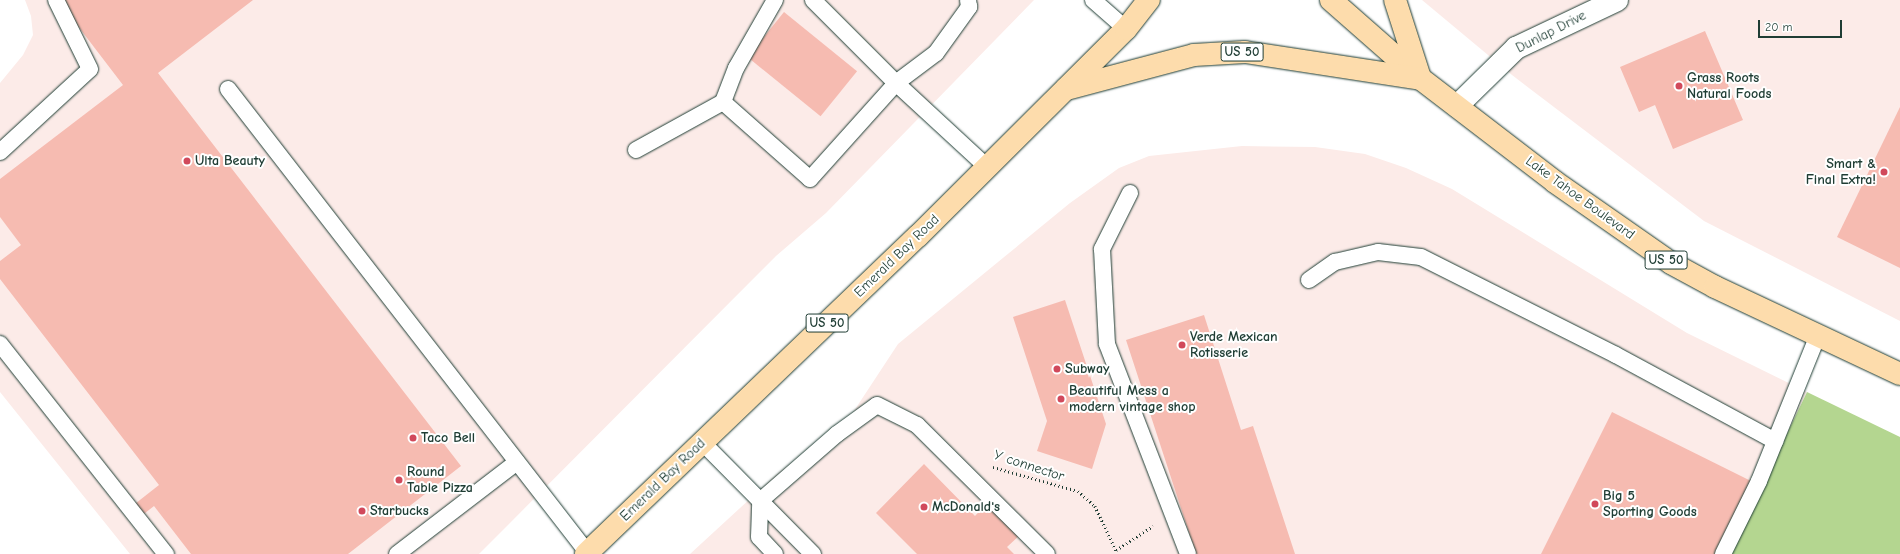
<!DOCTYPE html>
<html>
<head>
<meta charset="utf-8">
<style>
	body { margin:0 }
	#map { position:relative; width:1900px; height:554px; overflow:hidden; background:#fff; font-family:"Comic Neue",sans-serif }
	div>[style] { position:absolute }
	.built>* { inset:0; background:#fcebe8 }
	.green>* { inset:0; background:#b4d690 }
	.building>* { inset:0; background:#f6bbb1; transform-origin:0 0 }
	.path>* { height:2.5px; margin-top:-1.25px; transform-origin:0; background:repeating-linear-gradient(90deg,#1f3d34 0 1px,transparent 0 4px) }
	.roads { filter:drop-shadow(0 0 1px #1f3d34) drop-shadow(0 0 1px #1f3d34) }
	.service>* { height:16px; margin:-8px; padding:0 8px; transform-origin:8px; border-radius:8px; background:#fff }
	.minor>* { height:22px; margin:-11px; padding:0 11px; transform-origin:11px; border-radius:11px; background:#fff }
	.trunk>* { height:22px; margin:-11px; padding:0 11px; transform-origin:11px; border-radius:11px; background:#fddcac }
	.dots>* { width:11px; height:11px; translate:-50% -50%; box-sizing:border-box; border:2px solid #fff; border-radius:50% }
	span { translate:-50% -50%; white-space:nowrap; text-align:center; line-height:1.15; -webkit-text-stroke:4px #fff; paint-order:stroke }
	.shield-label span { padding:1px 3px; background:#fff; border:1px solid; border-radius:3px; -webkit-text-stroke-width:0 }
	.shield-label { font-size:13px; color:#1f3d34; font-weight:700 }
	.street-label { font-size:14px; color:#1f3d34 }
	.poi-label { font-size:14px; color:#1f3d34; font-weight:700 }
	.left { translate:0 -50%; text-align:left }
	.right { translate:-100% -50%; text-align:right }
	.scale { position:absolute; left:1758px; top:20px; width:84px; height:18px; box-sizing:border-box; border:2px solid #1f3d34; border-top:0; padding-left:5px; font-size:12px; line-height:14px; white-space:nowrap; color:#1f3d34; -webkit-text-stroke:3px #fff; paint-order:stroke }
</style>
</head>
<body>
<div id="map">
	<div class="built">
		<div style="clip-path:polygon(25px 0,1034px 0,826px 213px,776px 256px,479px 554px,130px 554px,0 392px,0 83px,23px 55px,33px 35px,31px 16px)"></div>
		<div style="clip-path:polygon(1422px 0,1900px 0,1900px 321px,1704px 221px,1512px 75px)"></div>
		<div style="clip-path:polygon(1242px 146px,1315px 147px,1365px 154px,1406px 168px,1452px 189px,1687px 333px,1807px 392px,1729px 554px,690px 554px,777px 474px,850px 417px,898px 344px,1070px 203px,1119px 168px,1149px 156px)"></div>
	</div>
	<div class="green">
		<div style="clip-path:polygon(1807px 392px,1900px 437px,1900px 554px,1729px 554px)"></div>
	</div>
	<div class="building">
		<div style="clip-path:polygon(58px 0,253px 0,158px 73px,461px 466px,348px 554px,191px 554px,154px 506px,140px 517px,131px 507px,159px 485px,0 279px,0 261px,21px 245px,0 217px,0 179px,123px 85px)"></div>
		<div style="left:784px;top:12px;width:94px;height:58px;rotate:39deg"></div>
		<div style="clip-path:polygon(1705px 31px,1743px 120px,1673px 149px,1655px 105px,1639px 112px,1620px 67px)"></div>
		<div style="clip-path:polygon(1900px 107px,1900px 268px,1837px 237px)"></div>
		<div style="clip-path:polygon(1065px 300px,1106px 424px,1092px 469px,1037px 451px,1047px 421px,1013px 317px)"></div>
		<div style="clip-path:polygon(1204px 315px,1241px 430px,1253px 426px,1295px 554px,1196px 554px,1126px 340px)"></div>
		<div style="clip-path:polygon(1612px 412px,1753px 482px,1717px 554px,1541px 554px)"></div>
		<div style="clip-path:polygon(924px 464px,975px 516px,989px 501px,1022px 533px,1007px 547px,1014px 554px,917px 554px,876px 513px)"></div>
	</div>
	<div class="path">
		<div style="left:993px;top:467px;width:88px;rotate:15.8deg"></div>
		<div style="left:1078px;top:491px;width:23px;rotate:41deg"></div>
		<div style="left:1095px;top:506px;width:49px;rotate:64.5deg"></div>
		<div style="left:1116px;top:550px;width:4px;rotate:90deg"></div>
		<div style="left:1116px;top:550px;width:44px;rotate:-33deg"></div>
	</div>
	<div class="roads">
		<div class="service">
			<div style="left:775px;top:0;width:78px;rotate:119.8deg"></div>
			<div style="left:736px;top:68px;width:36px;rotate:111deg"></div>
			<div style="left:723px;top:102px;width:116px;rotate:41.5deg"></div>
			<div style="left:810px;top:179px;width:129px;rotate:-48.1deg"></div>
			<div style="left:896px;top:83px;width:50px;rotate:-36.9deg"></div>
			<div style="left:936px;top:53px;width:57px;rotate:-54.3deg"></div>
			<div style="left:969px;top:7px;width:7px;rotate:-98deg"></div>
			<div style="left:813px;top:0;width:117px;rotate:45deg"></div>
			<div style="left:896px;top:83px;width:124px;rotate:42.7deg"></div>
			<div style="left:1093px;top:0;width:44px;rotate:41.3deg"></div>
			<div style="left:228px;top:89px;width:586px;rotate:52.21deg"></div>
			<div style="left:636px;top:150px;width:99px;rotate:-28.9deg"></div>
			<div style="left:0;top:152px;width:122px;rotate:-42.7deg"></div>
			<div style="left:90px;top:69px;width:77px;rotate:-116.2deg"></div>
			<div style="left:1130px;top:193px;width:63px;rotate:116.6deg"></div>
			<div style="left:1102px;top:249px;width:95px;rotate:87deg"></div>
			<div style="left:1107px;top:344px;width:225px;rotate:68.9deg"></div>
			<div style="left:1309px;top:280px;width:32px;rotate:-35deg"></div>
			<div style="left:1335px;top:262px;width:44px;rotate:-13.1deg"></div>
			<div style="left:1378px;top:252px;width:43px;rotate:6.6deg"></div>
			<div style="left:1421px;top:257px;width:218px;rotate:26.7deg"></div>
			<div style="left:1616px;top:355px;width:181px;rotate:28.4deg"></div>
			<div style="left:0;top:344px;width:268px;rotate:51.7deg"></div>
			<div style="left:702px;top:442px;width:158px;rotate:45.3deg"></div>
			<div style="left:397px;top:554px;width:151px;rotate:-37.5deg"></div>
			<div style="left:775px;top:554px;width:23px;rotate:-133deg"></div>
			<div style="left:759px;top:537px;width:36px;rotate:-88deg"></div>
			<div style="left:760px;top:501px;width:102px;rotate:-41deg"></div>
			<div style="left:837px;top:434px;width:49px;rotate:-35.9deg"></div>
			<div style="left:877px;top:405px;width:45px;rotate:26.6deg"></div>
			<div style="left:917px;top:425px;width:183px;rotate:44.8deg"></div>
			<div style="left:1723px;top:554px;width:81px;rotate:-63.7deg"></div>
			<div style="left:1759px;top:481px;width:157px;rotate:-68deg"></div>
		</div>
		<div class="minor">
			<div style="left:1457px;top:106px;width:83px;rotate:-44.5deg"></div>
			<div style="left:1516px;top:48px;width:112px;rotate:-25.4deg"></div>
		</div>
		<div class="trunk">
			<div style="left:1331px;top:0;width:120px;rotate:41.3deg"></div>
			<div style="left:1421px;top:79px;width:169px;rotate:37.5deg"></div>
			<div style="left:1555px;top:182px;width:141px;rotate:34.9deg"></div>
			<div style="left:1671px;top:263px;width:50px;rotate:28.6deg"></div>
			<div style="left:1715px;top:287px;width:204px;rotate:25.2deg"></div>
			<div style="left:1395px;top:0;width:82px;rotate:72.2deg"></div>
			<div style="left:1066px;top:89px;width:132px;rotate:-14.9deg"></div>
			<div style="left:1194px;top:55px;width:51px;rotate:-3.4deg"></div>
			<div style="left:1245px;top:52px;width:178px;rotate:8.7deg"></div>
			<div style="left:586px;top:554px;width:460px;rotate:-43.8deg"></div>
			<div style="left:918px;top:236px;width:293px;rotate:-44.9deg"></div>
			<div style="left:1126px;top:29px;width:37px;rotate:-52deg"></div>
		</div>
	</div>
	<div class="dots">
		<div style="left:1679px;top:86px;background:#d1495b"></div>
		<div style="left:187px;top:161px;background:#d1495b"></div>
		<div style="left:1884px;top:172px;background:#d1495b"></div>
		<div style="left:1182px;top:345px;background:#d1495b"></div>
		<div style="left:1057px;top:369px;background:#d1495b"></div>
		<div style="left:1061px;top:399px;background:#d1495b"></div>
		<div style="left:413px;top:438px;background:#d1495b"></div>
		<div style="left:399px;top:480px;background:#d1495b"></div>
		<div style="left:1595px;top:504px;background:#d1495b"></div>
		<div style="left:924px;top:507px;background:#d1495b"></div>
		<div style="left:362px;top:511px;background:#d1495b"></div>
	</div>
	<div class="shield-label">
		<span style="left:1242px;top:52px">US 50</span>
		<span style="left:1666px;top:260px">US 50</span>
		<span style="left:827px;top:323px">US 50</span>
	</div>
	<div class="street-label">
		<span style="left:1551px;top:32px;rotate:-27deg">Dunlap Drive</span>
		<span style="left:1580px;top:198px;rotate:36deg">Lake Tahoe Boulevard</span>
		<span style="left:897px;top:256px;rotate:-44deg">Emerald Bay Road</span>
		<span style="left:1029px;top:466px;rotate:18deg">Y connector</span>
		<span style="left:663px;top:480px;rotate:-44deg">Emerald Bay Road</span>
	</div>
	<div class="poi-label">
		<span class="left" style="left:1687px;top:86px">Grass Roots<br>Natural Foods</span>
		<span class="left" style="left:195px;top:161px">Ulta Beauty</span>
		<span class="right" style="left:1876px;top:172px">Smart &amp;<br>Final Extra!</span>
		<span class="left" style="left:1190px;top:345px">Verde Mexican<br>Rotisserie</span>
		<span class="left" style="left:1065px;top:369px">Subway</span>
		<span class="left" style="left:1069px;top:399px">Beautiful Mess a<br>modern vintage shop</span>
		<span class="left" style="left:421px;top:438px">Taco Bell</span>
		<span class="left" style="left:407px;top:480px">Round<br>Table Pizza</span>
		<span class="left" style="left:1603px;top:504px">Big 5<br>Sporting Goods</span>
		<span class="left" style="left:932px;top:507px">McDonald's</span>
		<span class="left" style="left:370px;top:511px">Starbucks</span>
	</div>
	<div class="scale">20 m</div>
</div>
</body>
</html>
